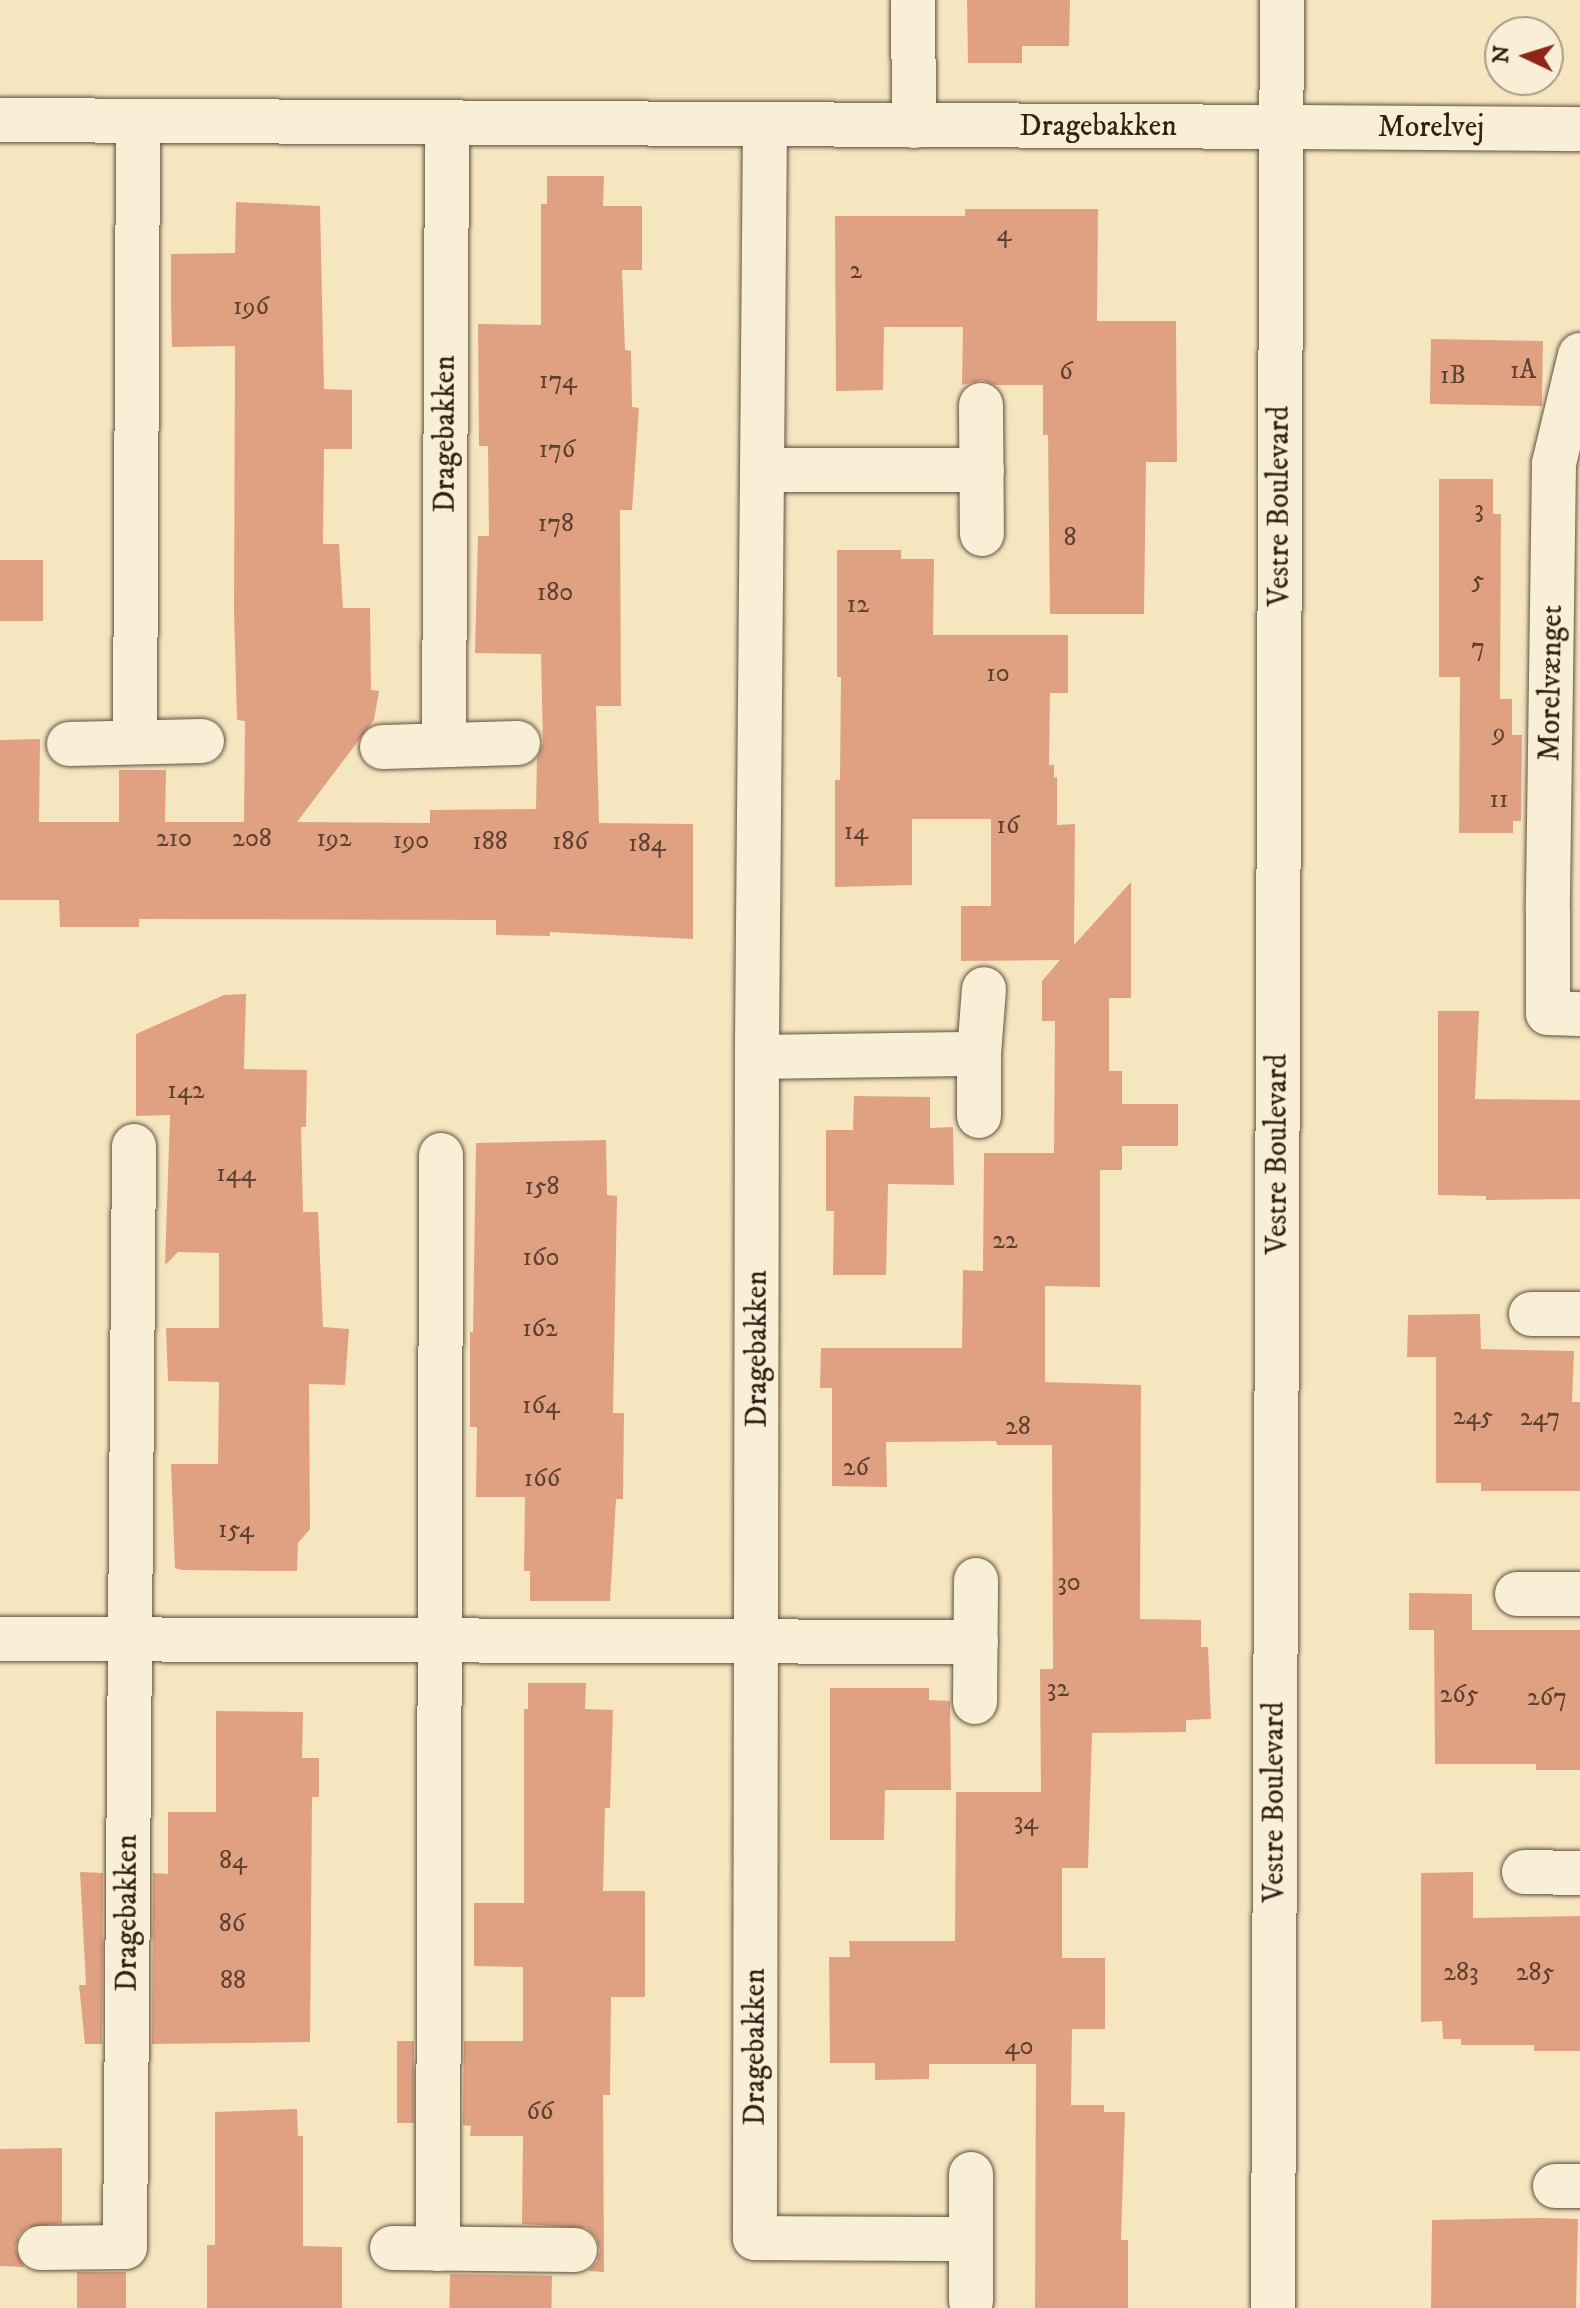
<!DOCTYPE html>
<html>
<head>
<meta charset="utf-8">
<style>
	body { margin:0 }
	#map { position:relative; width:1580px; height:2308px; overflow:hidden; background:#f5e6c0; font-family:"IM FELL DW Pica",serif }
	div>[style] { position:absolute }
	.building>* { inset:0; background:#e0a182; transform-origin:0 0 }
	.roads { filter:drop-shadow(0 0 2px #645140) drop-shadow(0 0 2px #645140) }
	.street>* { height:44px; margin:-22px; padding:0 22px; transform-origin:22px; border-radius:22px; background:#f8efd6 }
	.secondary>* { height:44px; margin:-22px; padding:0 22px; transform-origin:22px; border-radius:22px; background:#f8efd6 }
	span { translate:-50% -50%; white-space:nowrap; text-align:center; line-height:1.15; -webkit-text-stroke:7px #f8efd6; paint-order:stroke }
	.number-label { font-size:26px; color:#5e4030 }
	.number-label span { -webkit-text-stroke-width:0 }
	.street-label { font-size:30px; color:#331f15 }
	.north { position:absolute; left:1484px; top:16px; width:80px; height:80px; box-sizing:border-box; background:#f8efd6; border:2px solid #a99c89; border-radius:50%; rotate:274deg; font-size:22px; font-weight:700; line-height:32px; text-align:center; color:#331f15 }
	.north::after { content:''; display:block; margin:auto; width:28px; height:36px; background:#8f2418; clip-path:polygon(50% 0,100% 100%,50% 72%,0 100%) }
</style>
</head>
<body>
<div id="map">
	<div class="building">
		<div style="clip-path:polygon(967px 0,1070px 0,1069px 46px,1022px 46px,1022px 63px,968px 63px)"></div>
		<div style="clip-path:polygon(547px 176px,604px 176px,603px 206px,642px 206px,642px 270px,622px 270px,625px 350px,631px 351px,632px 407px,639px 408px,632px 510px,620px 510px,621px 706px,596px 706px,599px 823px,693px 824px,693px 939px,550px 932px,550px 936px,496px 935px,496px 920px,139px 919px,139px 927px,60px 927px,59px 900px,0 900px,0 740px,40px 739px,39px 822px,119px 822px,119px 770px,166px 770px,165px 822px,244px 822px,245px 721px,237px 720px,234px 610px,235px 346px,172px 347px,171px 305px,171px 254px,235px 253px,236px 202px,320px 206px,324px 389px,352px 390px,352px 449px,324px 449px,323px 544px,339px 544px,343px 608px,370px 608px,371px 690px,379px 691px,374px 720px,297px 822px,430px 823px,430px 810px,536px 809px,537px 759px,543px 743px,541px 654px,475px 653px,478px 536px,489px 536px,488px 446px,479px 446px,478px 324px,541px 325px,541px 204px,547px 204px)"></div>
		<div style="clip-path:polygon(965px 209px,1098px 209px,1097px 321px,1176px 321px,1177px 462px,1146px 462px,1144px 614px,1050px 614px,1048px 435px,1043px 435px,1043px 385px,995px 385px,982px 380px,962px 385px,963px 327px,884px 327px,883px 390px,836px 391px,835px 216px,965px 216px)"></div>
		<div style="left:1431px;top:339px;width:112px;height:65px;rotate:1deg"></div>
		<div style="clip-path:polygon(1439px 479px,1493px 479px,1493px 514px,1501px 514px,1500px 699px,1512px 699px,1512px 735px,1522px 735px,1521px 821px,1513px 821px,1513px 833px,1459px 833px,1460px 677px,1439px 677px)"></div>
		<div style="clip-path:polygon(837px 550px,901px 550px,901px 559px,934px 559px,933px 635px,1068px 635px,1068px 693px,1050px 693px,1049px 765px,1054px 765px,1054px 778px,1057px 777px,1057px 825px,1075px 824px,1074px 945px,1131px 882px,1131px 998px,1109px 998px,1109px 1071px,1122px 1071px,1122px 1104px,1178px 1104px,1178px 1146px,1122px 1146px,1122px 1170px,1100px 1170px,1100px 1287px,1045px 1286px,1045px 1382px,1141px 1385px,1140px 1619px,1201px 1620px,1201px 1647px,1208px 1647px,1211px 1719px,1186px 1720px,1186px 1732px,1092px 1733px,1088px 1868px,1062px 1868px,1062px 1958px,1105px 1958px,1105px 2029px,1072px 2029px,1071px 2105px,1104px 2105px,1104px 2112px,1125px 2112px,1121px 2240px,1128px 2240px,1128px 2308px,1035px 2308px,1036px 2064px,929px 2064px,929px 2079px,875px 2080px,875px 2063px,830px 2063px,829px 1957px,850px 1957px,849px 1941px,955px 1941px,956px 1792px,1041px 1792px,1040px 1669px,1053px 1669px,1052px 1445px,997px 1445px,996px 1441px,886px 1442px,887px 1487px,832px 1486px,832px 1388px,820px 1388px,821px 1348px,962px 1348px,963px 1270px,983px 1271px,984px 1153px,1054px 1153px,1055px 1021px,1042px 1021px,1042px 981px,1060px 960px,961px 961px,961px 906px,991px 906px,991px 819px,912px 819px,912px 885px,835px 887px,835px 780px,840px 780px,841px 677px,837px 677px)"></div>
		<div style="left:0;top:560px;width:43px;height:61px"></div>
		<div style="clip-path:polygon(246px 994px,244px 1069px,307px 1070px,306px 1127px,301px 1127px,303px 1212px,318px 1212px,323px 1327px,349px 1329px,345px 1385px,309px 1384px,310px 1529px,298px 1543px,297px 1571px,182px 1570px,175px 1568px,171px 1464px,218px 1464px,219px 1382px,168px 1381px,166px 1328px,219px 1328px,219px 1253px,178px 1252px,165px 1265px,170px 1115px,136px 1116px,136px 1034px,224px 995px)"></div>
		<div style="clip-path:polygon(1438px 1011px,1479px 1011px,1475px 1099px,1580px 1100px,1580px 1199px,1486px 1200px,1486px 1196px,1438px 1195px)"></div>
		<div style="clip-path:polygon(854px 1096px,930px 1097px,930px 1128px,953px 1127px,954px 1185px,888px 1184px,886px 1275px,833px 1275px,834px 1211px,826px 1211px,826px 1130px,853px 1130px)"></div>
		<div style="clip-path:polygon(606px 1140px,607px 1195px,617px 1196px,613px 1413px,624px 1413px,623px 1499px,616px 1499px,610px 1601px,530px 1601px,530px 1571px,524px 1571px,525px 1497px,476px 1497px,477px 1427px,470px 1427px,470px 1332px,473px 1332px,476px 1143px)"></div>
		<div style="clip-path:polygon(1480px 1314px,1481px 1349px,1574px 1351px,1572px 1402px,1580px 1402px,1580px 1491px,1481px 1491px,1481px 1483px,1436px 1483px,1436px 1357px,1407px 1357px,1408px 1315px)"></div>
		<div style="clip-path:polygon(1409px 1593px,1472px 1594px,1472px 1630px,1580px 1630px,1580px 1770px,1536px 1770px,1536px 1764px,1435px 1764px,1434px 1630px,1409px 1630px)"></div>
		<div style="clip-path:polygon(528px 1683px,586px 1683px,585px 1709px,613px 1710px,610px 1808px,605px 1808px,603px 1891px,645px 1891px,645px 1997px,611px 1997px,610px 2095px,603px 2095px,604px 2272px,588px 2271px,597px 2262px,600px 2250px,596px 2237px,587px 2228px,522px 2224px,523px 2136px,470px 2136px,471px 2126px,463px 2125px,464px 2041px,523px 2041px,523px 1967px,474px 1966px,474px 1903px,524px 1903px,524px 1709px,528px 1709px)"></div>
		<div style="clip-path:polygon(830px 1688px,929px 1688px,929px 1700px,950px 1701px,951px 1790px,885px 1790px,884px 1840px,830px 1840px)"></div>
		<div style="clip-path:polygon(216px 1711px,303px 1712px,302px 1758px,319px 1758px,319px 1797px,312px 1797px,310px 2042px,152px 2044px,153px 1873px,168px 1874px,168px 1812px,216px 1812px)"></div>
		<div style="clip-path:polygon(80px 1872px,103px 1873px,102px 2044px,85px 2044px,79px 1985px,86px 1985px)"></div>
		<div style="clip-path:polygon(1473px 1872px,1473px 1918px,1580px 1916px,1580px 2051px,1534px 2051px,1534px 2045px,1461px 2045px,1461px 2039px,1443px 2039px,1442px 2021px,1421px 2022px,1421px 1873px)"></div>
		<div style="left:397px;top:2041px;width:17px;height:82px"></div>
		<div style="clip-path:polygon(297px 2109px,298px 2136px,303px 2136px,303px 2246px,342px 2247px,342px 2308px,207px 2308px,207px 2245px,215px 2245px,215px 2112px)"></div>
		<div style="clip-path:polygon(62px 2148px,62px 2223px,27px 2227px,19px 2235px,15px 2248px,24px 2267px,0 2266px,0 2149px)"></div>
		<div style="clip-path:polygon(1541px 2218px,1578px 2219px,1576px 2308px,1431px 2308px,1432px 2220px)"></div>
		<div style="left:126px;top:2272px;width:36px;height:49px;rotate:90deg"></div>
		<div style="left:450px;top:2274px;width:102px;height:34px;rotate:1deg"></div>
	</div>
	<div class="roads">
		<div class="street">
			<div style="left:913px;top:0;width:126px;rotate:89.5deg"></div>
			<div style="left:765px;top:126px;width:918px;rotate:90.5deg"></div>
			<div style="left:757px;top:1044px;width:1194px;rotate:90.1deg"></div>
			<div style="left:755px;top:2238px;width:216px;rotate:0.3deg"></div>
			<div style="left:1282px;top:127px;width:298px;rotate:0.4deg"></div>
			<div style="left:1580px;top:355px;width:111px;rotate:103.5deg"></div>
			<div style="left:1554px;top:463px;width:449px;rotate:90.8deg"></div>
			<div style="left:1548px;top:912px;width:101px;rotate:90deg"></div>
			<div style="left:1548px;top:1013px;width:32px;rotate:2deg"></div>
			<div style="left:981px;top:405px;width:129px;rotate:89.6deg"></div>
			<div style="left:762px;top:470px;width:220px"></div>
			<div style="left:135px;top:742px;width:620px;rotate:-89.72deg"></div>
			<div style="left:69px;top:744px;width:133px;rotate:-1.3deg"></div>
			<div style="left:444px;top:745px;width:623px;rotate:-89.72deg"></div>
			<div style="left:382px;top:747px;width:136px;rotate:-1.7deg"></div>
			<div style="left:758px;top:1057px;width:221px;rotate:-0.8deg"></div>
			<div style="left:979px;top:1116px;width:62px;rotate:-90deg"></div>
			<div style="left:979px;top:1054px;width:65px;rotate:-85.6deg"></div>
			<div style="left:1531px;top:1314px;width:49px"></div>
			<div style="left:1517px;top:1594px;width:63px"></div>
			<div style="left:0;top:1639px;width:976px;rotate:0.18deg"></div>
			<div style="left:975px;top:1702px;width:122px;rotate:-89.5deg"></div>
			<div style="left:1524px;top:1872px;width:56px;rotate:1deg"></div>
			<div style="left:1555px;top:2186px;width:25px"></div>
			<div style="left:40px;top:2248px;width:85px;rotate:-0.7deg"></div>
			<div style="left:125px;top:2247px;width:1101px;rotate:-89.53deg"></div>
			<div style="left:392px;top:2248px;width:183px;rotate:0.6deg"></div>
			<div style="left:438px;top:2249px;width:1094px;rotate:-89.84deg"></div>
			<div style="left:971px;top:2301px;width:127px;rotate:-90deg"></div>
		</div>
		<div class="secondary">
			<div style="left:0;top:120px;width:1282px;rotate:0.31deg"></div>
			<div style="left:1273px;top:2308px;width:2308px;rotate:-89.78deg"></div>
		</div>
	</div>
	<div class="number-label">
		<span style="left:1004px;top:234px">4</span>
		<span style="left:856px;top:271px">2</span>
		<span style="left:251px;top:307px">196</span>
		<span style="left:1523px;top:371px">1A</span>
		<span style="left:1066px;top:372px">6</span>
		<span style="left:1453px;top:376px">1B</span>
		<span style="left:558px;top:381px">174</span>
		<span style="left:557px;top:450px">176</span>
		<span style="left:1479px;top:510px">3</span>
		<span style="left:556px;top:524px">178</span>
		<span style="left:1070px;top:538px">8</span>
		<span style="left:1478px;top:581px">5</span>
		<span style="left:555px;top:593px">180</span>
		<span style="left:858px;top:605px">12</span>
		<span style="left:1478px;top:648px">7</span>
		<span style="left:998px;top:674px">10</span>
		<span style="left:1499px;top:733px">9</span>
		<span style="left:1499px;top:800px">11</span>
		<span style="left:1008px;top:826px">16</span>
		<span style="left:856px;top:832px">14</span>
		<span style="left:174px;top:839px">210</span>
		<span style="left:252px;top:839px">208</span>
		<span style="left:334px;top:839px">192</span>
		<span style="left:411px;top:841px">190</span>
		<span style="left:490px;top:842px">188</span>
		<span style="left:570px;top:842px">186</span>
		<span style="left:647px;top:844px">184</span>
		<span style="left:186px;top:1091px">142</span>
		<span style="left:236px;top:1174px">144</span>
		<span style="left:542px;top:1187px">158</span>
		<span style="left:1005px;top:1241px">22</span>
		<span style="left:541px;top:1258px">160</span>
		<span style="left:540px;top:1329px">162</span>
		<span style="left:541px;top:1406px">164</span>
		<span style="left:1473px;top:1417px">245</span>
		<span style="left:1540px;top:1418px">247</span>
		<span style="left:1018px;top:1427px">28</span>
		<span style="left:856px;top:1468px">26</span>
		<span style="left:542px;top:1479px">166</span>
		<span style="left:236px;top:1530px">154</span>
		<span style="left:1069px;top:1583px">30</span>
		<span style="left:1058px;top:1689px">32</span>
		<span style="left:1459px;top:1695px">265</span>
		<span style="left:1547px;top:1698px">267</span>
		<span style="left:1026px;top:1822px">34</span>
		<span style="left:233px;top:1861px">84</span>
		<span style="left:232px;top:1924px">86</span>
		<span style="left:1461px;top:1973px">283</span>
		<span style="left:1535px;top:1973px">285</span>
		<span style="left:233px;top:1981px">88</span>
		<span style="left:1019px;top:2047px">40</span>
		<span style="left:540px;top:2112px">66</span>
	</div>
	<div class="street-label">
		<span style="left:1098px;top:127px">Dragebakken</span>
		<span style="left:1431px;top:128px">Morelvej</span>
		<span style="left:446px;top:434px;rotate:-90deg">Dragebakken</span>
		<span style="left:1280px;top:506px;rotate:-90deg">Vestre Boulevard</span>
		<span style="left:1552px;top:683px;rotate:-89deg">Morelvænget</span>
		<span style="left:1278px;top:1154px;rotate:-90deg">Vestre Boulevard</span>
		<span style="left:758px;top:1349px;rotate:-90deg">Dragebakken</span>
		<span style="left:1275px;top:1802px;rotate:-90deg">Vestre Boulevard</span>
		<span style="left:128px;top:1913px;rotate:-90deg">Dragebakken</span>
		<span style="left:756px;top:2047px;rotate:-90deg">Dragebakken</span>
	</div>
	<div class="north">N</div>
</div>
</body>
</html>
